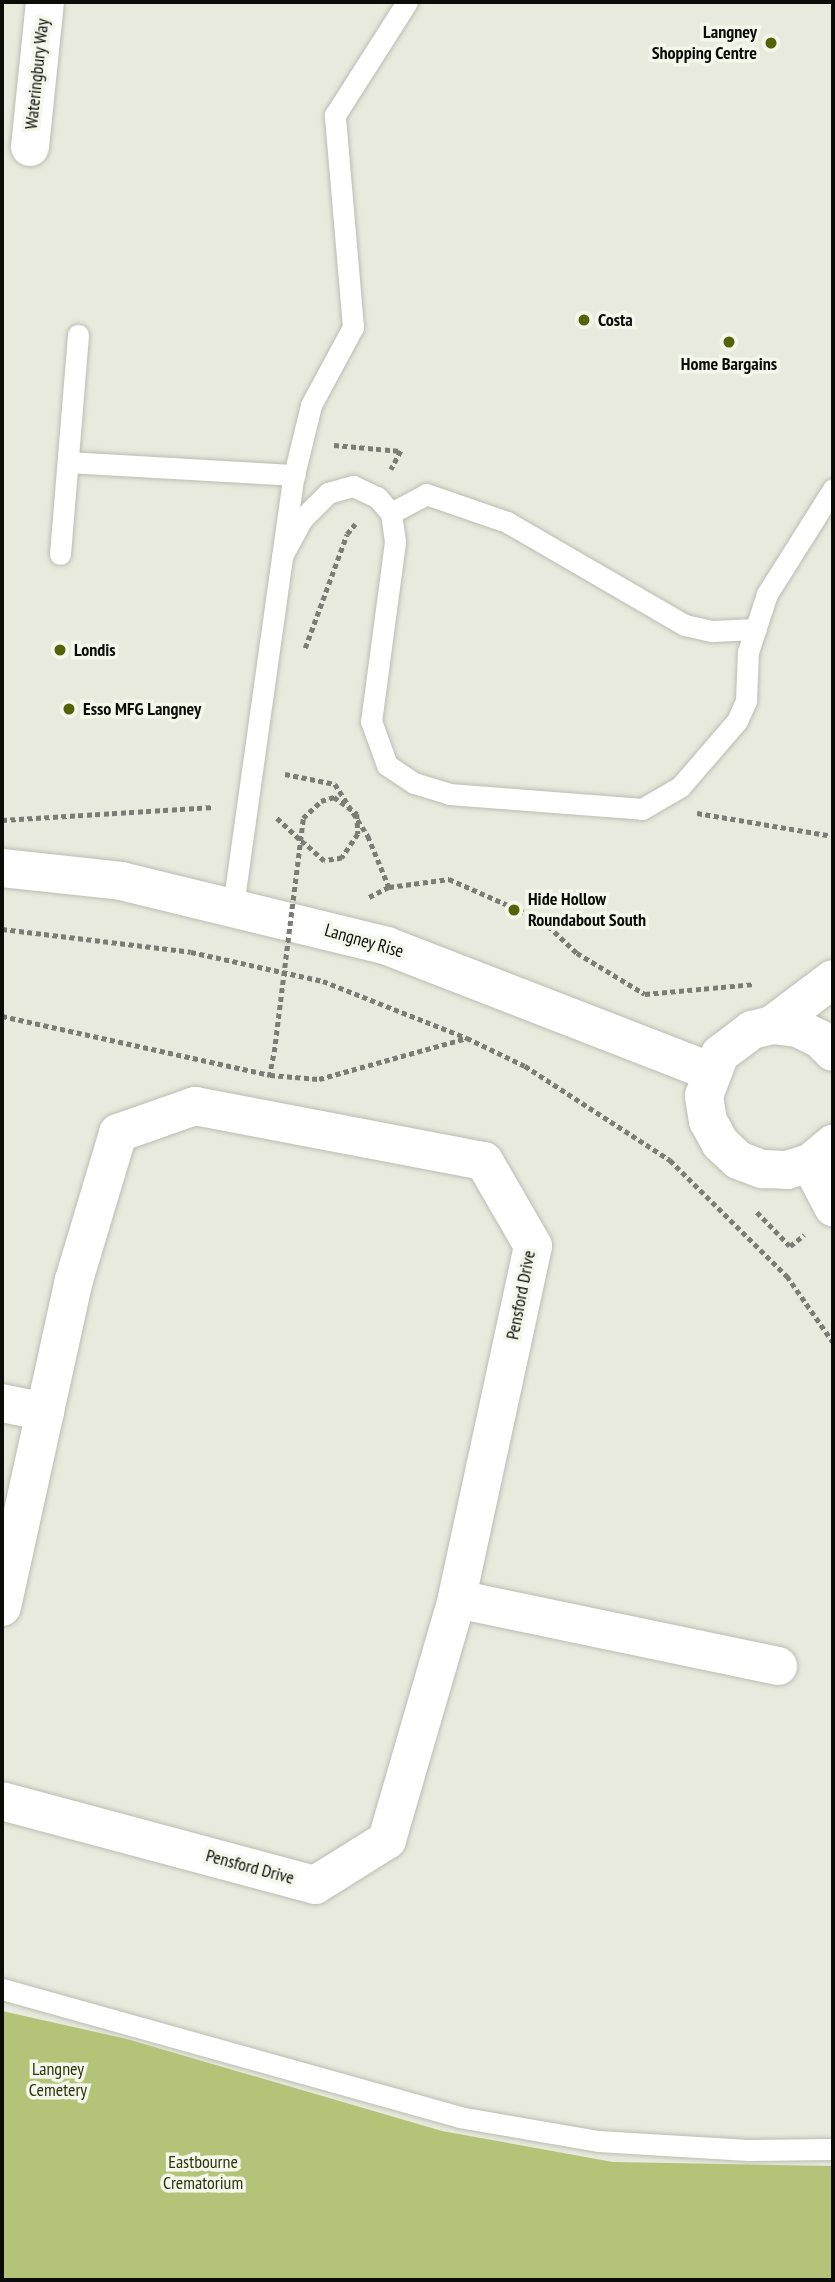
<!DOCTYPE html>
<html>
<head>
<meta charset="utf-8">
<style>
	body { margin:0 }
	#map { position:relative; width:835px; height:2282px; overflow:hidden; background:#e7eadd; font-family:"PT Sans Narrow",sans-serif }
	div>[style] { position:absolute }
	.green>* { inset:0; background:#b3c478 }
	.path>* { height:4.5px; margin-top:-2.25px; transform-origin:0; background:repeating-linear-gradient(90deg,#7b7d75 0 5px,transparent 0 8.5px) }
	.roads { filter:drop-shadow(0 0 2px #babdb1) drop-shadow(0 0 2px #babdb1) }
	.service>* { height:21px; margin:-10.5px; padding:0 10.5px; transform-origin:10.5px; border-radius:10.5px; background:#fff }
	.minor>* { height:38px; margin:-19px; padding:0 19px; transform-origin:19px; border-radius:19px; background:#fff }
	.secondary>* { height:38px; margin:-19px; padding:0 19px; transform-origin:19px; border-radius:19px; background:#fff }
	.path-bridge>* { height:4.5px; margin-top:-2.25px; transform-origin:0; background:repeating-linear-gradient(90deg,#7b7d75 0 5px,transparent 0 8.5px) }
	.dots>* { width:19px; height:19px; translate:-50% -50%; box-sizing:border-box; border:4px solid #f4f7eb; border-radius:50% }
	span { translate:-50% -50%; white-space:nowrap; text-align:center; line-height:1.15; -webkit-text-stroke:7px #f4f7eb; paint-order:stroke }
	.poi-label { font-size:18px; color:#0b0c08; font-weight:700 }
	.right { translate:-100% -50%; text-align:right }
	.left { translate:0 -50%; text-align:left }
	.street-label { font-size:18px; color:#0b0c08 }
	.park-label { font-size:18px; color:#2d3409 }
	.frame { position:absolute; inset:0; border:4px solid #0b0c08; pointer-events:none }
</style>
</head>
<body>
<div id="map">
	<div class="green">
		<div style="clip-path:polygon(2px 2011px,127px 2039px,442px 2131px,613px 2162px,833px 2166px,833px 2280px,2px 2280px)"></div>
	</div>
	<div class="path">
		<div style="left:334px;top:445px;width:67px;rotate:5.1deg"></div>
		<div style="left:401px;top:451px;width:21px;rotate:118deg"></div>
		<div style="left:305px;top:648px;width:121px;rotate:-69.8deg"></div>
		<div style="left:347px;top:534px;width:13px;rotate:-51deg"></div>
		<div style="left:285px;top:774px;width:51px;rotate:11.3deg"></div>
		<div style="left:335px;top:784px;width:62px;rotate:57.6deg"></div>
		<div style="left:368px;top:836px;width:55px;rotate:67.6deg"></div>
		<div style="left:697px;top:813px;width:138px;rotate:9.6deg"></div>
		<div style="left:277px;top:818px;width:37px;rotate:43deg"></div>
		<div style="left:2px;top:820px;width:212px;rotate:-3.5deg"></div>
		<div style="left:369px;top:897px;width:22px;rotate:-27deg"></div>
		<div style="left:389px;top:887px;width:61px;rotate:-7.6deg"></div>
		<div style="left:449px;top:879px;width:102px;rotate:23.8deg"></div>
		<div style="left:542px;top:920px;width:48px;rotate:43.3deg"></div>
		<div style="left:577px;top:953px;width:79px;rotate:31.1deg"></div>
		<div style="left:645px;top:994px;width:109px;rotate:-5.2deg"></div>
		<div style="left:2px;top:929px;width:190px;rotate:6.9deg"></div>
		<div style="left:191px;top:952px;width:135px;rotate:12.4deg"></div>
		<div style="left:323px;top:981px;width:155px;rotate:21.6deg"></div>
		<div style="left:467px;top:1038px;width:64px;rotate:25.8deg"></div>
		<div style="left:525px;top:1066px;width:173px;rotate:33deg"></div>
		<div style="left:670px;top:1160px;width:165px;rotate:44.8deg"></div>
		<div style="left:787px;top:1276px;width:80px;rotate:55.1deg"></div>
		<div style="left:2px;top:1016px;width:274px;rotate:12.4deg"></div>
		<div style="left:270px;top:1075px;width:49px;rotate:4.7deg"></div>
		<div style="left:319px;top:1079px;width:154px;rotate:-15.5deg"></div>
		<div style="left:269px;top:1077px;width:25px;rotate:-79deg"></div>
		<div style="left:757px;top:1212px;width:47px;rotate:45.9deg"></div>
		<div style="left:790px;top:1246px;width:18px;rotate:-38deg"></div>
	</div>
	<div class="roads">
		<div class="service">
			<div style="left:69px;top:462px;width:226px;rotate:3.3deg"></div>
			<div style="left:391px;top:513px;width:40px;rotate:-28deg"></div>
			<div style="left:426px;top:494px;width:86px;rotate:19.1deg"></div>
			<div style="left:507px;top:522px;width:206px;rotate:30.1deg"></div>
			<div style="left:685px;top:625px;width:28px;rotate:13deg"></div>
			<div style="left:712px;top:631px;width:44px;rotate:-2.6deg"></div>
			<div style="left:60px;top:554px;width:220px;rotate:-85.3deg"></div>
			<div style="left:282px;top:556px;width:42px;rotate:-61.6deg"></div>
			<div style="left:302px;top:519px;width:37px;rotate:-45deg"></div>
			<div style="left:328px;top:493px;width:26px;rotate:-16deg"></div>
			<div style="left:353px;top:486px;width:26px;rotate:25deg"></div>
			<div style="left:377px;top:497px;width:21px;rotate:49deg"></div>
			<div style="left:391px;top:513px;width:29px;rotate:82deg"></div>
			<div style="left:395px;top:542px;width:181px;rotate:97.6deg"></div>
			<div style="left:371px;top:721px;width:47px;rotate:70deg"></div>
			<div style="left:387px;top:765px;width:32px;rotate:34deg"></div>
			<div style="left:414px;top:783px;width:37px;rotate:17deg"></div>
			<div style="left:449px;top:794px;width:194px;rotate:4.4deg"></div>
			<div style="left:642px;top:809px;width:44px;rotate:-30.1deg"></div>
			<div style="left:680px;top:787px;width:87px;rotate:-49.2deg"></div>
			<div style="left:737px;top:721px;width:22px;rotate:-66deg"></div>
			<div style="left:746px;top:701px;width:49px;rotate:-87.7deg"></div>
			<div style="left:748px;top:652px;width:61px;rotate:-71.9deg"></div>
			<div style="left:767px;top:594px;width:124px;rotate:-57.8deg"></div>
			<div style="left:233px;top:906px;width:431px;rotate:-82deg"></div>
			<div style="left:293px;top:479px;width:76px;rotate:-76.3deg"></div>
			<div style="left:311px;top:405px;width:89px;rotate:-61.7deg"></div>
			<div style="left:353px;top:327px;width:213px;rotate:-94.9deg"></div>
			<div style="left:335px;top:115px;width:134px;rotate:-57.5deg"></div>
			<div style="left:2px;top:1989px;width:475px;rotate:15.6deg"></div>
			<div style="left:459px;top:2117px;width:141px;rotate:9.8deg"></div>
			<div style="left:598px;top:2141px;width:150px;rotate:3.4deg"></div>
			<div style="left:748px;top:2150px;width:85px;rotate:-0.7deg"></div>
		</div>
		<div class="minor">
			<div style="left:30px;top:147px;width:146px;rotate:-84.1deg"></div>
			<div style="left:2px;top:1403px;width:44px;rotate:11.8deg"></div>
			<div style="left:457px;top:1599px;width:328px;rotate:11.8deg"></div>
			<div style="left:2px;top:1607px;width:335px;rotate:-77.6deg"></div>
			<div style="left:74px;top:1280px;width:153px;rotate:-73.3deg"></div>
			<div style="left:118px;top:1133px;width:82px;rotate:-19.3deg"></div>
			<div style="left:195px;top:1106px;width:294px;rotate:10.8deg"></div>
			<div style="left:484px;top:1161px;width:98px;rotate:60deg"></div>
			<div style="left:533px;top:1246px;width:361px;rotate:102.2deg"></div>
			<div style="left:457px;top:1599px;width:251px;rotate:106.2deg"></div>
			<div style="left:387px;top:1840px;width:85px;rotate:148deg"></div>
			<div style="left:315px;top:1885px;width:324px;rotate:-165deg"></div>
		</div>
		<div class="secondary">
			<div style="left:2px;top:868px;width:120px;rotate:6.2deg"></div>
			<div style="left:121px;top:881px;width:274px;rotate:13.7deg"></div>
			<div style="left:387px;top:946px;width:346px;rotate:21.2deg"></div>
			<div style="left:772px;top:1025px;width:76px;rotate:-37deg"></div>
			<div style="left:833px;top:1052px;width:18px;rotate:-135deg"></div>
			<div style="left:820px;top:1039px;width:25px;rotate:-154deg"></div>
			<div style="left:797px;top:1028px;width:25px;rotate:-173deg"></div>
			<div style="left:772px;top:1025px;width:21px;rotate:166deg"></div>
			<div style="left:752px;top:1030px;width:40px;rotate:143deg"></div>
			<div style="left:720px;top:1054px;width:45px;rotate:110.9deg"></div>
			<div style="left:704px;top:1096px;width:25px;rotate:81deg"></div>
			<div style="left:708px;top:1121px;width:25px;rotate:61deg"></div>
			<div style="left:720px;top:1143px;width:25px;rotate:43deg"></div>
			<div style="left:738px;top:1160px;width:26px;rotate:21deg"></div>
			<div style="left:762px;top:1169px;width:25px;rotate:2deg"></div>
			<div style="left:787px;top:1170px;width:24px;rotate:-17deg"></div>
			<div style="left:810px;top:1163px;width:30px;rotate:-40deg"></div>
			<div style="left:810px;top:1163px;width:50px;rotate:62.4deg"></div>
		</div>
	</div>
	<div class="path-bridge">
		<div style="left:274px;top:1052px;width:236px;rotate:-82.9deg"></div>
		<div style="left:303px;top:818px;width:25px;rotate:-43deg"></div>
		<div style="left:321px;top:801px;width:14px;rotate:-17deg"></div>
		<div style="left:334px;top:797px;width:29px;rotate:36deg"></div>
		<div style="left:357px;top:814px;width:20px;rotate:87deg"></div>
		<div style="left:358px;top:834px;width:29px;rotate:124deg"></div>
		<div style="left:342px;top:858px;width:18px;rotate:171deg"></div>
		<div style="left:324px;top:861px;width:27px;rotate:-138deg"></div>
	</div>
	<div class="dots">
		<div style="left:771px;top:43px;background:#556306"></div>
		<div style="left:584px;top:320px;background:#556306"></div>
		<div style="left:729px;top:342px;background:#556306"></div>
		<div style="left:60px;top:650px;background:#556306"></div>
		<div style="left:69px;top:709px;background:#556306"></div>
		<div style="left:514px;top:910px;background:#556306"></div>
	</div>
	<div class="poi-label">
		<span class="right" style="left:757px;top:43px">Langney<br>Shopping Centre</span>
		<span class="left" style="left:598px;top:320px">Costa</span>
		<span style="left:729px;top:364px">Home Bargains</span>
		<span class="left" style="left:74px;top:650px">Londis</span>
		<span class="left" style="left:83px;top:709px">Esso MFG Langney</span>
		<span class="left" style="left:528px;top:910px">Hide Hollow<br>Roundabout South</span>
	</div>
	<div class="street-label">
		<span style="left:37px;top:74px;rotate:-84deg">Wateringbury Way</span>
		<span style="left:364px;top:941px;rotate:16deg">Langney Rise</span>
		<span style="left:521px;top:1295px;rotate:-79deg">Pensford Drive</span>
		<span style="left:250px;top:1867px;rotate:15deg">Pensford Drive</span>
	</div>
	<div class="park-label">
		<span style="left:58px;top:2080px">Langney<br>Cemetery</span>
		<span style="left:203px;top:2173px">Eastbourne<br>Crematorium</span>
	</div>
	<div class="frame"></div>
</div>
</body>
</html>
